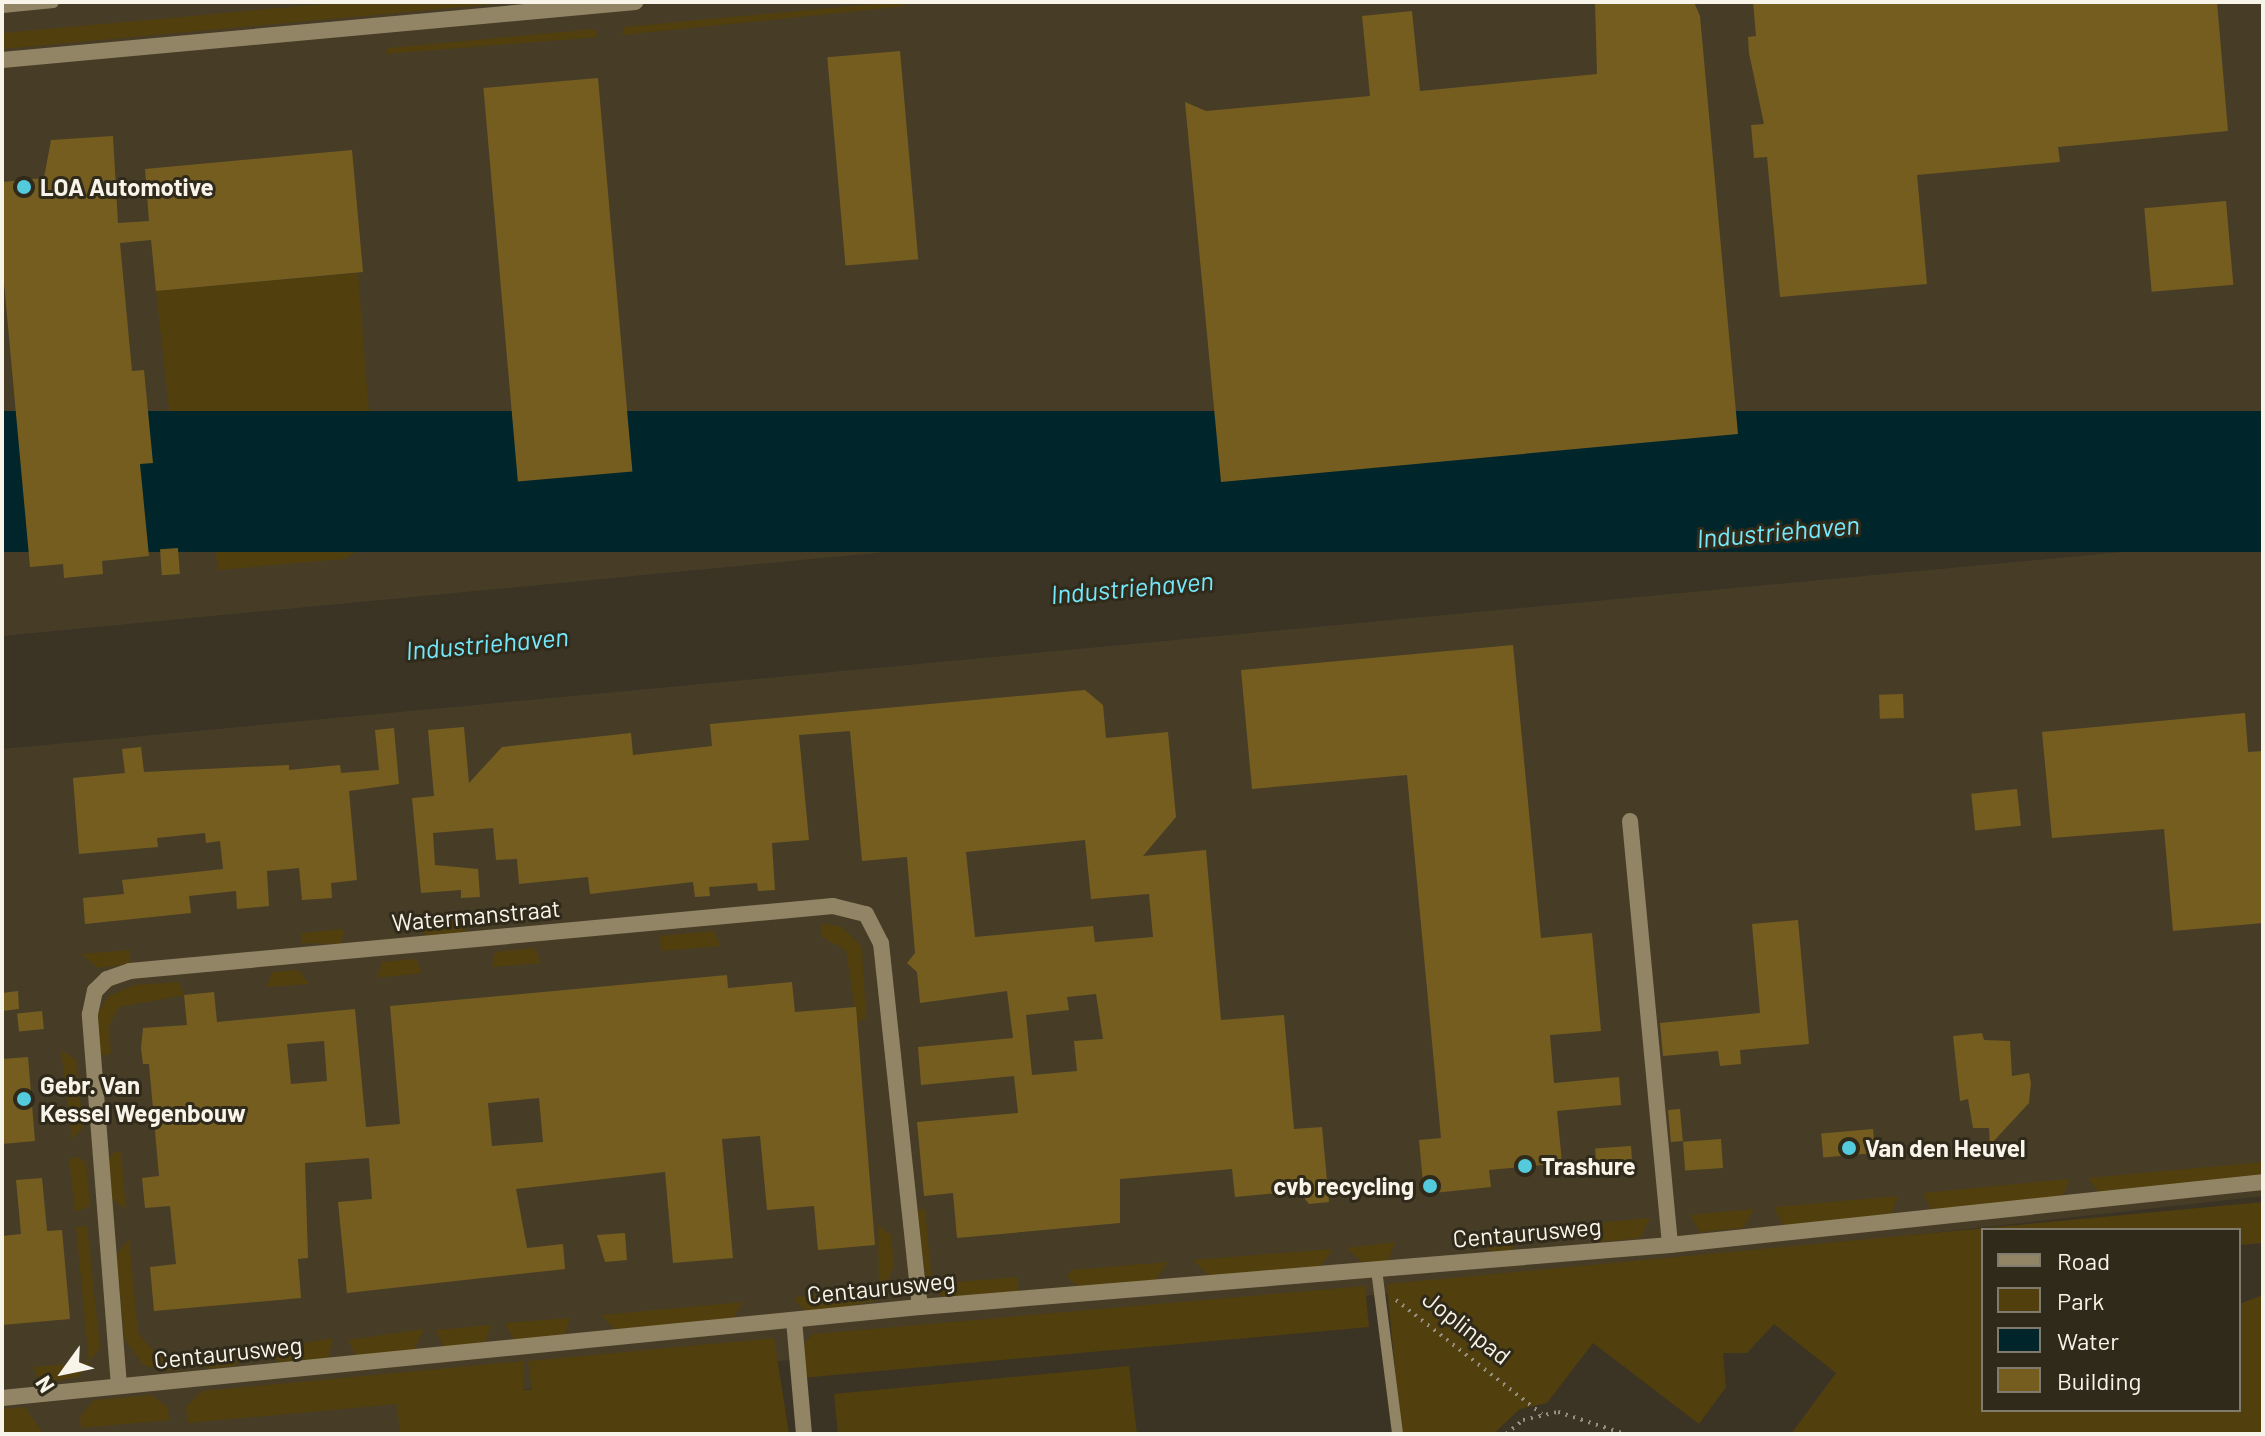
<!DOCTYPE html>
<html>
<head>
<meta charset="utf-8">
<style>
	body { margin:0 }
	#map { position:relative; width:2265px; height:1436px; overflow:hidden; background:#3b3424; font-family:Barlow,sans-serif }
	div>[style] { position:absolute }
	.built>* { inset:0; background:#473d27 }
	.green>* { inset:0; background:#513f0d }
	.water>* { inset:0; background:#00262b; transform-origin:0 0 }
	.building>* { inset:0; background:#755d20; transform-origin:0 0 }
	.path>* { height:4px; margin-top:-2px; transform-origin:0; background:repeating-linear-gradient(90deg,#969083 0 2px,transparent 0 8px) }
	.service>* { height:11px; margin:-5.5px; padding:0 5.5px; transform-origin:5.5px; border-radius:5.5px; background:#928566 }
	.minor>* { height:16px; margin:-8px; padding:0 8px; transform-origin:8px; border-radius:8px; background:#928566 }
	.dots>* { width:22px; height:22px; translate:-50% -50%; box-sizing:border-box; border:4px solid #302a1b; border-radius:50% }
	span { translate:-50% -50%; white-space:nowrap; text-align:center; line-height:1.15; -webkit-text-stroke:6px #302a1b; paint-order:stroke }
	.poi-label { font-size:24px; color:#f8f4ea; font-weight:700 }
	.left { translate:0 -50%; text-align:left }
	.right { translate:-100% -50%; text-align:right }
	.street-label { font-size:24px; color:#f8f4ea }
	.water-label { font-size:26px; color:#75e9fc; font-style:italic }
	.frame { position:absolute; inset:0; border:4px solid #f8f4ea; pointer-events:none }
	.legend { position:absolute; left:1981px; top:1228px; width:260px; height:184px; box-sizing:border-box; background:#302a1b; border:2px solid #807b6e; margin:0; padding:10px 14px; list-style:none; font-size:24px; color:#f8f4ea }
	.legend li { display:flex; align-items:center; gap:16px; height:40px }
	.legend b { width:40px; border:2px solid #807b6e }
	.north { position:absolute; left:24px; top:1332px; width:80px; height:80px; -webkit-text-stroke:6px #302a1b; paint-order:stroke; rotate:237deg; font-size:22px; font-weight:700; line-height:32px; text-align:center; color:#f8f4ea }
	.north::after { content:''; display:block; margin:auto; width:28px; height:36px; background:#f8f4ea; clip-path:polygon(50% 0,100% 100%,50% 72%,0 100%) }
</style>
</head>
<body>
<div id="map">
	<div class="built">
		<div style="clip-path:polygon(2px 2px,2263px 2px,2263px 421px,2px 636px)"></div>
		<div style="clip-path:polygon(2263px 539px,2263px 1196px,412px 1402px,415px 1434px,2px 1434px,2px 749px)"></div>
	</div>
	<div class="green">
		<div style="clip-path:polygon(347px 2px,518px 2px,2px 49px,2px 33px)"></div>
		<div style="clip-path:polygon(895px 2px,907px 6px,622px 35px,624px 27px)"></div>
		<div style="clip-path:polygon(594px 29px,598px 37px,385px 54px,388px 48px)"></div>
		<div style="clip-path:polygon(358px 273px,378px 528px,371px 542px,344px 559px,218px 570px,203px 450px,174px 453px,156px 291px)"></div>
		<div style="clip-path:polygon(464px 919px,465px 933px,427px 936px,420px 930px,419px 923px)"></div>
		<div style="clip-path:polygon(821px 923px,842px 927px,862px 947px,866px 1020px,857px 1021px,846px 950px,822px 937px)"></div>
		<div style="clip-path:polygon(344px 929px,341px 944px,302px 943px,301px 933px)"></div>
		<div style="clip-path:polygon(713px 931px,721px 946px,661px 951px,660px 936px)"></div>
		<div style="clip-path:polygon(535px 948px,541px 963px,492px 967px,495px 952px)"></div>
		<div style="clip-path:polygon(129px 950px,130px 964px,98px 968px,81px 954px)"></div>
		<div style="clip-path:polygon(416px 959px,422px 973px,377px 978px,382px 962px)"></div>
		<div style="clip-path:polygon(299px 970px,309px 984px,267px 987px,272px 972px)"></div>
		<div style="clip-path:polygon(179px 982px,184px 995px,119px 1007px,109px 1026px,111px 1054px,97px 1056px,98px 1012px,109px 996px,134px 985px)"></div>
		<div style="clip-path:polygon(61px 1050px,76px 1060px,83px 1127px,72px 1140px)"></div>
		<div style="clip-path:polygon(114px 1152px,121px 1152px,126px 1210px,111px 1198px,107px 1161px)"></div>
		<div style="clip-path:polygon(78px 1157px,86px 1163px,90px 1206px,75px 1212px,69px 1158px)"></div>
		<div style="clip-path:polygon(2263px 1162px,2263px 1181px,2099px 1193px,2088px 1178px)"></div>
		<div style="clip-path:polygon(2069px 1179px,2063px 1197px,1932px 1211px,1923px 1193px)"></div>
		<div style="clip-path:polygon(1898px 1196px,1891px 1215px,1783px 1225px,1774px 1207px)"></div>
		<div style="clip-path:polygon(2263px 1202px,2263px 1243px,2239px 1245px,2239px 1230px,1983px 1230px,1983px 1410px,2239px 1410px,2239px 1304px,2263px 1295px,2263px 1434px,1791px 1434px,1836px 1373px,1774px 1324px,1747px 1353px,1723px 1353px,1726px 1387px,1699px 1424px,1593px 1343px,1547px 1403px,1520px 1409px,1493px 1434px,1401px 1434px,1387px 1284px)"></div>
		<div style="clip-path:polygon(925px 1209px,932px 1284px,1018px 1277px,1017px 1295px,944px 1297px,927px 1286px,916px 1210px)"></div>
		<div style="clip-path:polygon(1754px 1209px,1743px 1228px,1700px 1232px,1690px 1215px)"></div>
		<div style="clip-path:polygon(1650px 1218px,1640px 1238px,1599px 1242px,1586px 1224px)"></div>
		<div style="clip-path:polygon(878px 1225px,891px 1235px,894px 1266px,878px 1300px,810px 1314px,796px 1302px,795px 1297px,879px 1289px)"></div>
		<div style="clip-path:polygon(87px 1226px,100px 1348px,78px 1377px,40px 1384px,33px 1367px,89px 1362px,76px 1227px)"></div>
		<div style="clip-path:polygon(1525px 1231px,1511px 1250px,1491px 1252px,1476px 1235px)"></div>
		<div style="clip-path:polygon(129px 1239px,138px 1333px,155px 1353px,181px 1354px,178px 1372px,144px 1366px,125px 1340px,116px 1255px)"></div>
		<div style="clip-path:polygon(1395px 1242px,1388px 1261px,1363px 1263px,1347px 1248px)"></div>
		<div style="clip-path:polygon(1333px 1249px,1320px 1267px,1210px 1277px,1193px 1260px)"></div>
		<div style="clip-path:polygon(1168px 1262px,1154px 1282px,1081px 1289px,1067px 1277px,1071px 1270px)"></div>
		<div style="clip-path:polygon(1365px 1286px,1369px 1327px,801px 1378px,801px 1347px,813px 1334px)"></div>
		<div style="clip-path:polygon(743px 1302px,732px 1320px,614px 1329px,601px 1315px)"></div>
		<div style="clip-path:polygon(570px 1318px,565px 1336px,515px 1341px,505px 1323px)"></div>
		<div style="clip-path:polygon(491px 1325px,485px 1344px,444px 1347px,436px 1330px)"></div>
		<div style="clip-path:polygon(424px 1329px,414px 1350px,356px 1356px,348px 1340px)"></div>
		<div style="clip-path:polygon(333px 1338px,328px 1358px,279px 1362px,264px 1350px)"></div>
		<div style="clip-path:polygon(774px 1338px,789px 1434px,400px 1434px,397px 1404px,188px 1423px,186px 1407px,202px 1391px,524px 1361px,523px 1390px,532px 1390px,528px 1361px)"></div>
		<div style="clip-path:polygon(247px 1348px,235px 1366px,207px 1369px,201px 1361px,200px 1352px)"></div>
		<div style="clip-path:polygon(1129px 1366px,1137px 1434px,838px 1434px,834px 1394px)"></div>
		<div style="clip-path:polygon(152px 1395px,168px 1408px,169px 1420px,81px 1428px,80px 1417px,94px 1400px)"></div>
		<div style="clip-path:polygon(25px 1407px,42px 1432px,2px 1434px,2px 1409px)"></div>
	</div>
	<div class="water">
		<div style="left:2263px;top:411px;width:141px;height:2271px;rotate:90deg"></div>
	</div>
	<div class="building">
		<div style="clip-path:polygon(1595px 2px,1694px 2px,1700px 16px,1738px 434px,1221px 482px,1185px 102px,1206px 111px,1370px 96px,1362px 16px,1412px 11px,1420px 91px,1597px 74px)"></div>
		<div style="clip-path:polygon(1753px 2px,2217px 2px,2228px 131px,2058px 147px,2060px 162px,1917px 175px,1927px 284px,1780px 297px,1767px 157px,1754px 158px,1751px 125px,1764px 124px,1749px 53px,1748px 37px,1756px 36px)"></div>
		<div style="left:900px;top:51px;width:209px;height:73px;rotate:85deg"></div>
		<div style="left:598px;top:78px;width:395px;height:115px;rotate:85deg"></div>
		<div style="clip-path:polygon(113px 136px,118px 223px,149px 221px,145px 169px,352px 150px,363px 272px,156px 291px,151px 240px,120px 243px,132px 371px,144px 370px,153px 463px,140px 464px,149px 556px,102px 561px,103px 574px,64px 578px,63px 564px,30px 567px,2px 261px,2px 182px,44px 178px,51px 140px)"></div>
		<div style="left:2226px;top:201px;width:84px;height:82px;rotate:85deg"></div>
		<div style="left:178px;top:548px;width:26px;height:18px;rotate:86deg"></div>
		<div style="clip-path:polygon(1513px 645px,1541px 938px,1592px 933px,1601px 1031px,1550px 1035px,1554px 1083px,1619px 1077px,1621px 1105px,1557px 1111px,1562px 1163px,1489px 1170px,1491px 1187px,1424px 1194px,1419px 1140px,1441px 1138px,1407px 775px,1252px 789px,1241px 670px)"></div>
		<div style="clip-path:polygon(evenodd,1085px 690px,1103px 705px,1106px 738px,1168px 732px,1176px 817px,1143px 856px,1206px 850px,1221px 1020px,1284px 1015px,1294px 1129px,1322px 1127px,1329px 1202px,1309px 1204px,1299px 1191px,1235px 1197px,1232px 1169px,1120px 1179px,1120px 1223px,957px 1238px,953px 1193px,924px 1196px,917px 1122px,1018px 1113px,1014px 1076px,921px 1085px,918px 1047px,1013px 1038px,1007px 991px,920px 1003px,917px 972px,907px 963px,915px 953px,907px 857px,862px 861px,850px 731px,799px 735px,809px 840px,772px 843px,775px 890px,758px 891px,757px 883px,709px 887px,710px 896px,695px 897px,693px 882px,590px 894px,588px 877px,519px 884px,517px 859px,496px 860px,493px 828px,433px 833px,435px 865px,478px 869px,480px 897px,461px 898px,461px 890px,421px 893px,412px 798px,434px 796px,428px 730px,464px 727px,469px 783px,502px 747px,631px 733px,633px 755px,712px 746px,710px 724px,1085px 690px,1085px 840px,1091px 899px,1149px 894px,1153px 937px,1095px 942px,1093px 926px,975px 937px,966px 852px,1085px 840px,1085px 690px,1096px 994px,1103px 1039px,1074px 1041px,1077px 1071px,1032px 1075px,1026px 1015px,1069px 1010px,1067px 997px,1096px 994px)"></div>
		<div style="left:1903px;top:694px;width:24px;height:24px;rotate:88deg"></div>
		<div style="clip-path:polygon(2245px 713px,2248px 752px,2263px 751px,2263px 923px,2173px 931px,2164px 829px,2052px 838px,2042px 732px)"></div>
		<div style="clip-path:polygon(394px 728px,399px 784px,349px 791px,357px 880px,331px 883px,332px 898px,302px 900px,299px 868px,267px 871px,269px 906px,237px 909px,236px 891px,189px 896px,191px 913px,85px 924px,83px 898px,124px 894px,122px 880px,223px 869px,220px 841px,206px 843px,205px 833px,157px 838px,158px 847px,79px 854px,73px 778px,125px 773px,122px 749px,141px 747px,144px 772px,289px 765px,289px 770px,340px 765px,341px 773px,379px 770px,375px 730px)"></div>
		<div style="left:2017px;top:789px;width:37px;height:46px;rotate:84deg"></div>
		<div style="clip-path:polygon(1798px 920px,1809px 1044px,1740px 1050px,1741px 1064px,1720px 1066px,1718px 1051px,1663px 1056px,1660px 1023px,1760px 1013px,1752px 924px)"></div>
		<div style="clip-path:polygon(evenodd,727px 975px,728px 988px,792px 982px,795px 1012px,856px 1007px,875px 1245px,818px 1250px,814px 1206px,767px 1210px,760px 1136px,722px 1139px,733px 1258px,673px 1263px,665px 1172px,516px 1189px,527px 1248px,563px 1244px,565px 1269px,347px 1293px,338px 1202px,372px 1199px,369px 1158px,305px 1163px,308px 1258px,298px 1259px,301px 1298px,154px 1311px,150px 1267px,176px 1264px,170px 1206px,145px 1208px,142px 1178px,159px 1176px,149px 1064px,143px 1064px,141px 1048px,143px 1028px,187px 1025px,184px 995px,214px 992px,217px 1022px,355px 1009px,366px 1127px,400px 1124px,390px 1006px,727px 975px,324px 1041px,327px 1081px,291px 1084px,287px 1044px,324px 1041px,727px 975px,539px 1098px,543px 1142px,492px 1146px,488px 1103px,539px 1098px)"></div>
		<div style="clip-path:polygon(18px 991px,19px 1009px,2px 1011px,2px 993px)"></div>
		<div style="left:42px;top:1011px;width:18px;height:25px;rotate:84deg"></div>
		<div style="clip-path:polygon(1982px 1033px,1984px 1040px,2010px 1041px,2012px 1076px,2029px 1073px,2031px 1083px,2029px 1103px,1990px 1145px,1989px 1128px,1973px 1128px,1968px 1099px,1960px 1101px,1953px 1036px)"></div>
		<div style="clip-path:polygon(28px 1057px,35px 1141px,2px 1144px,2px 1059px)"></div>
		<div style="left:1680px;top:1109px;width:32px;height:12px;rotate:85deg"></div>
		<div style="left:1873px;top:1129px;width:24px;height:52px;rotate:85deg"></div>
		<div style="left:1721px;top:1139px;width:29px;height:38px;rotate:86deg"></div>
		<div style="left:1631px;top:1146px;width:26px;height:36px;rotate:86deg"></div>
		<div style="clip-path:polygon(42px 1178px,47px 1231px,62px 1230px,70px 1319px,2px 1325px,2px 1236px,21px 1234px,16px 1180px)"></div>
		<div style="clip-path:polygon(625px 1233px,627px 1260px,605px 1262px,597px 1235px)"></div>
	</div>
	<div class="path">
		<div style="left:1396px;top:1300px;width:185px;rotate:38deg"></div>
		<div style="left:1506px;top:1434px;width:22px;rotate:-39deg"></div>
		<div style="left:1523px;top:1420px;width:36px;rotate:-13deg"></div>
		<div style="left:1558px;top:1412px;width:71px;rotate:18.2deg"></div>
	</div>
	<div class="service">
		<div style="left:2px;top:7px;width:51px;rotate:-5.6deg"></div>
		<div style="left:1376px;top:1269px;width:166px;rotate:82.7deg"></div>
	</div>
	<div class="minor">
		<div style="left:2px;top:60px;width:636px;rotate:-5.24deg"></div>
		<div style="left:1630px;top:821px;width:426px;rotate:84.6deg"></div>
		<div style="left:794px;top:1320px;width:114px;rotate:85deg"></div>
		<div style="left:119px;top:1386px;width:373px;rotate:-94.5deg"></div>
		<div style="left:90px;top:1014px;width:24px;rotate:-78deg"></div>
		<div style="left:95px;top:991px;width:17px;rotate:-45deg"></div>
		<div style="left:107px;top:979px;width:24px;rotate:-19deg"></div>
		<div style="left:130px;top:971px;width:706px;rotate:-5.28deg"></div>
		<div style="left:833px;top:906px;width:34px;rotate:14deg"></div>
		<div style="left:866px;top:914px;width:33px;rotate:63deg"></div>
		<div style="left:881px;top:943px;width:366px;rotate:83.9deg"></div>
		<div style="left:2px;top:1398px;width:922px;rotate:-5.66deg"></div>
		<div style="left:920px;top:1307px;width:753px;rotate:-4.73deg"></div>
		<div style="left:1670px;top:1245px;width:596px;rotate:-6.06deg"></div>
	</div>
	<div class="dots">
		<div style="left:24px;top:187px;background:#54cadd"></div>
		<div style="left:24px;top:1099px;background:#54cadd"></div>
		<div style="left:1849px;top:1148px;background:#54cadd"></div>
		<div style="left:1525px;top:1166px;background:#54cadd"></div>
		<div style="left:1430px;top:1186px;background:#54cadd"></div>
	</div>
	<div class="poi-label">
		<span class="left" style="left:40px;top:187px">LOA Automotive</span>
		<span class="left" style="left:40px;top:1099px">Gebr. Van<br>Kessel Wegenbouw</span>
		<span class="left" style="left:1865px;top:1148px">Van den Heuvel</span>
		<span class="left" style="left:1541px;top:1166px">Trashure</span>
		<span class="right" style="left:1414px;top:1186px">cvb recycling</span>
	</div>
	<div class="street-label">
		<span style="left:476px;top:915px;rotate:-5deg">Watermanstraat</span>
		<span style="left:1527px;top:1232px;rotate:-5deg">Centaurusweg</span>
		<span style="left:881px;top:1287px;rotate:-6deg">Centaurusweg</span>
		<span style="left:1467px;top:1327px;rotate:38deg">Joplinpad</span>
		<span style="left:228px;top:1352px;rotate:-6deg">Centaurusweg</span>
	</div>
	<div class="water-label">
		<span style="left:1778px;top:531px;rotate:-5deg">Industriehaven</span>
		<span style="left:1132px;top:587px;rotate:-5deg">Industriehaven</span>
		<span style="left:487px;top:643px;rotate:-5deg">Industriehaven</span>
	</div>
	<div class="frame"></div>
	<ul class="legend">
	<li><b style="height:10px;background:#928566"></b>Road</li>
	<li><b style="height:22px;background:#513f0d"></b>Park</li>
	<li><b style="height:22px;background:#00262b"></b>Water</li>
	<li><b style="height:22px;background:#755d20"></b>Building</li>
	</ul>
	<div class="north">N</div>
</div>
</body>
</html>
